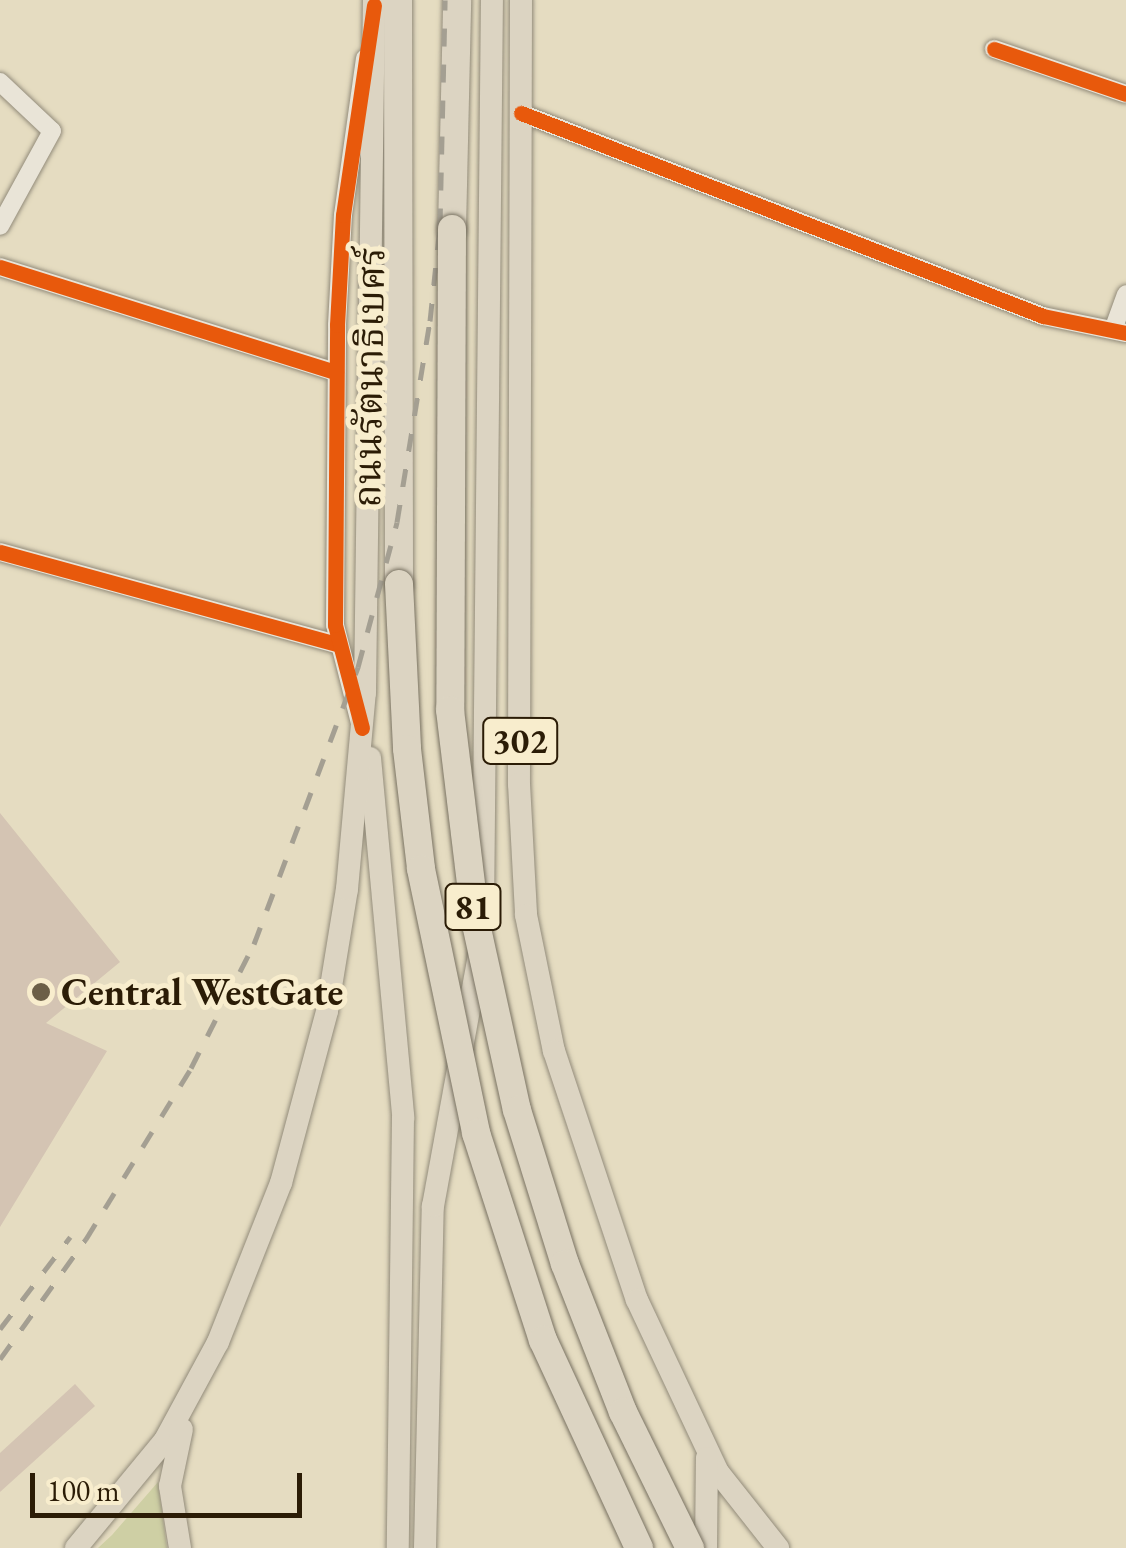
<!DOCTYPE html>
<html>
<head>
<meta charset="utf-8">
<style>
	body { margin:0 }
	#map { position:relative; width:1126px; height:1548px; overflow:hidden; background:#e5dcc1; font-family:"EB Garamond","Noto Serif Thai",serif }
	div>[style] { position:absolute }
	.green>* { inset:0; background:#cecfa4 }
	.building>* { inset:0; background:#d4c4b3 }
	.roads { filter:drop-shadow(0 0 2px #928b7a) drop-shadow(0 0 2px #928b7a) }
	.minor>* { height:18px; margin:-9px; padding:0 9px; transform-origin:9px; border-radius:9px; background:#e9e4d7 }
	.major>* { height:22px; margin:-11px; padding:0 11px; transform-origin:11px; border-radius:11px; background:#dcd4c2 }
	.highway>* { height:28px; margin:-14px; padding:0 14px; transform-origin:14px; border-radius:14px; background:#dcd4c2 }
	.rail>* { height:5px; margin-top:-2.5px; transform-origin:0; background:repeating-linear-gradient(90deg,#a49f92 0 18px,transparent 0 36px) }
	.bridges { filter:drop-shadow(0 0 2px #787161) drop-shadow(0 0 2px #787161) }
	.highway-bridge>* { height:28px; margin:-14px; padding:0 14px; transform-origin:14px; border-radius:14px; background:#dcd4c2 }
	.cycleway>* { height:15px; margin:-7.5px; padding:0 7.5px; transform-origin:7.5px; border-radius:7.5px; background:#e8590c }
	.dots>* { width:28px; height:28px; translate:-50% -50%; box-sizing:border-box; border:5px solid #f8edcd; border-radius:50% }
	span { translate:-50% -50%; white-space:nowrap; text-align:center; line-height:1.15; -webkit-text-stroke:10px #f8edcd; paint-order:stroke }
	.shield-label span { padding:2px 8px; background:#f8edcd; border:2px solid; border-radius:8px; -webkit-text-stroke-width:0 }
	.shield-label { font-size:35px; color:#2b1c06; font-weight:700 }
	.street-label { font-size:38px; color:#2b1c06 }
	.poi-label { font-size:38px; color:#2b1c06; font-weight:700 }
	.left { translate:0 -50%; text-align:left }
	.scale { position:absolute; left:30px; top:1473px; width:272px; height:45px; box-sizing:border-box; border:5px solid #2b1c06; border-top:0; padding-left:12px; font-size:30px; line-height:35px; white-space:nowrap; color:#2b1c06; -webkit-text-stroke:8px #f8edcd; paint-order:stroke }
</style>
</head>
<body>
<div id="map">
	<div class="green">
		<div style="clip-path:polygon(158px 1482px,167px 1548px,98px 1548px,112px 1535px)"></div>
	</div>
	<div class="building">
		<div style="clip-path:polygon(0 813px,120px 962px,46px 1023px,107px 1051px,0 1227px)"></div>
		<div style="clip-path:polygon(75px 1384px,95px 1406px,0 1492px,0 1453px)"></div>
	</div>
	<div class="roads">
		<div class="minor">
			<div style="left:994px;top:49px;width:139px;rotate:18.8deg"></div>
			<div style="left:0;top:82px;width:71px;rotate:43.3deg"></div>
			<div style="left:52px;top:131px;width:108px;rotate:118.7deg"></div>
			<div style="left:521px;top:113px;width:560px;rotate:21.25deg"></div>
			<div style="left:1043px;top:316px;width:85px;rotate:11.6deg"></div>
			<div style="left:0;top:267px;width:352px;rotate:17.4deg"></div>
			<div style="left:1113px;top:330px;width:38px;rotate:-70deg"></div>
			<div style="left:0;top:552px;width:349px;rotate:15.3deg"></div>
			<div style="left:360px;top:723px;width:101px;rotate:-104.3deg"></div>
			<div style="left:335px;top:625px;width:300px;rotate:-89.6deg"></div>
			<div style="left:337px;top:325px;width:110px;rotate:-86.9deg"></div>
			<div style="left:343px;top:215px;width:158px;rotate:-82deg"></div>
		</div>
		<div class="major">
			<div style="left:521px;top:0;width:784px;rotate:90.15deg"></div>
			<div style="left:519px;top:784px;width:131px;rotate:86.9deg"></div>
			<div style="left:526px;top:915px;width:139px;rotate:78.4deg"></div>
			<div style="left:554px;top:1051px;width:262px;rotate:71.6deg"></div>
			<div style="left:637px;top:1300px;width:190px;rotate:64.8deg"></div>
			<div style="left:718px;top:1472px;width:97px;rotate:51.7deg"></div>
			<div style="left:370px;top:758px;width:361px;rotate:84.7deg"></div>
			<div style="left:403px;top:1117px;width:431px;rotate:90.7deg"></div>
			<div style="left:483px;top:914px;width:914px;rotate:-89.44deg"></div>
			<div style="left:76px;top:1548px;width:140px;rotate:-50.5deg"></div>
			<div style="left:165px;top:1440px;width:111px;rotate:-61.6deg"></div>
			<div style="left:218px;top:1342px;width:171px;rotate:-68.4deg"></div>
			<div style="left:281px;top:1183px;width:178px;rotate:-75deg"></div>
			<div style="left:327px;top:1011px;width:124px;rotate:-80.7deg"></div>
			<div style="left:347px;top:889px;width:197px;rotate:-84.8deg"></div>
			<div style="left:365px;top:693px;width:693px;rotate:-89.26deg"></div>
			<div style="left:180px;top:1548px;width:63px;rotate:-99.2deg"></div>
			<div style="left:170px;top:1486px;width:58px;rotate:-78.1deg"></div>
			<div style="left:425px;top:1548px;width:342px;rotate:-88.7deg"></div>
			<div style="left:433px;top:1206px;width:254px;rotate:-79.6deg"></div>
			<div style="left:706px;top:1548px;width:90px;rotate:-89.4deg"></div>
		</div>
		<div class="highway">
			<div style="left:398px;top:0;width:584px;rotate:89.9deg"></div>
			<div style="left:452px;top:229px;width:229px;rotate:-88.7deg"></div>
		</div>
	</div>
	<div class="rail">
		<div style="left:0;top:1329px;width:116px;rotate:-52.7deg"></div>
		<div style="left:0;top:1359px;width:148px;rotate:-54.4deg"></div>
		<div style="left:86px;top:1239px;width:201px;rotate:-58.4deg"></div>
		<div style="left:191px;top:1068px;width:139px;rotate:-63.1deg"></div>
		<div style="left:254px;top:944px;width:296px;rotate:-69.4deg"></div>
		<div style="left:358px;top:667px;width:150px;rotate:-74.9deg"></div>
		<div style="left:397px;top:522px;width:204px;rotate:-80.7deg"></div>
		<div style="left:430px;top:321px;width:96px;rotate:-84deg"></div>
		<div style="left:440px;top:226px;width:226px;rotate:-88.7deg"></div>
	</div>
	<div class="bridges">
		<div class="highway-bridge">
			<div style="left:452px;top:229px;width:481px;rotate:90.2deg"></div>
			<div style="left:450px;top:710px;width:216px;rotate:83.1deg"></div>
			<div style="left:476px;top:924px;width:190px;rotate:77.6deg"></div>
			<div style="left:517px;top:1110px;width:161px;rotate:72.7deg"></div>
			<div style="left:565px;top:1264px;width:159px;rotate:68.6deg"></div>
			<div style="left:623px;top:1412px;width:152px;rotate:63.8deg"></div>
			<div style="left:399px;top:584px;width:165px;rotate:87.2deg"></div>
			<div style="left:407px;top:749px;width:121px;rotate:83.3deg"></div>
			<div style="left:421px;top:869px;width:270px;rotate:78.2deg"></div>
			<div style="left:476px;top:1133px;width:218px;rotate:72.1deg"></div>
			<div style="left:543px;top:1340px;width:229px;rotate:65.2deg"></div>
		</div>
	</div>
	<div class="cycleway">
		<div style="left:994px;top:49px;width:139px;rotate:18.8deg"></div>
		<div style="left:521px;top:113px;width:560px;rotate:21.25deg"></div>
		<div style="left:1043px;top:316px;width:85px;rotate:11.6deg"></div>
		<div style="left:0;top:267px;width:352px;rotate:17.4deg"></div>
		<div style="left:0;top:552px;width:349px;rotate:15.3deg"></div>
		<div style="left:362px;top:728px;width:106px;rotate:-104.7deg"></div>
		<div style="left:335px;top:625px;width:300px;rotate:-89.6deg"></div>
		<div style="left:337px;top:325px;width:110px;rotate:-86.9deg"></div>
		<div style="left:343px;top:215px;width:212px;rotate:-81.6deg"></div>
	</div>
	<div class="dots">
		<div style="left:41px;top:992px;background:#6c5f47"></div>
	</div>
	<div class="shield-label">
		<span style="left:520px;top:741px">302</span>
		<span style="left:473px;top:907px">81</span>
	</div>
	<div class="street-label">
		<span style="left:369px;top:377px;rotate:-89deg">ถนนรัตนาธิเบศร์</span>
	</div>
	<div class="poi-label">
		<span class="left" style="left:61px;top:992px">Central WestGate</span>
	</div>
	<div class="scale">100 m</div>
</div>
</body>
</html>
